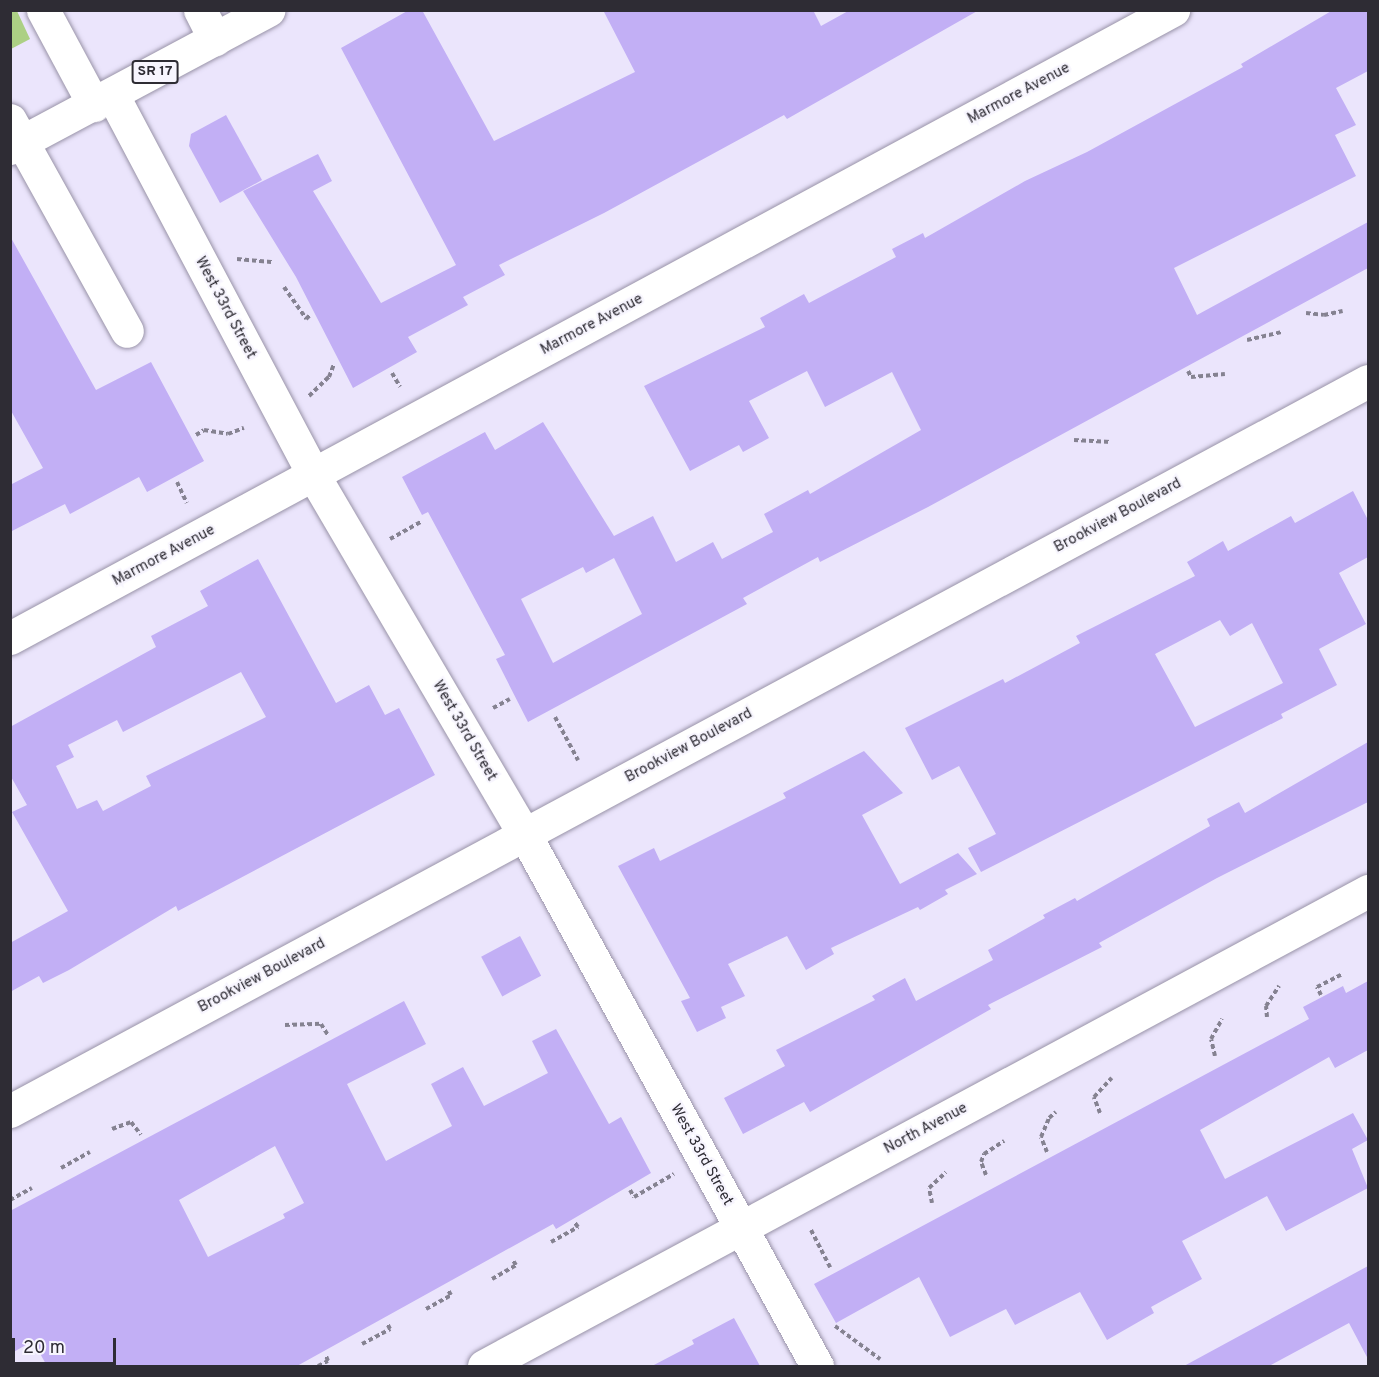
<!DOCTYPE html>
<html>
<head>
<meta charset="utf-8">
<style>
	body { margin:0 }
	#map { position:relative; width:1379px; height:1377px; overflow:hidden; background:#ebe5fc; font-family:Overpass,sans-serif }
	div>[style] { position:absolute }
	.green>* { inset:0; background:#acd084 }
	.building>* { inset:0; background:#c2aff5; transform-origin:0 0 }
	.path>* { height:4px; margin-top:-2px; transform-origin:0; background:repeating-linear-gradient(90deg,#858291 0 4.5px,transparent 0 7.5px) }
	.roads { filter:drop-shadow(0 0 2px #9993a8) drop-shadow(0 0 2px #9993a8) }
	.minor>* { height:33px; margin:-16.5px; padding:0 16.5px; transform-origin:16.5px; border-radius:16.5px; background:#fff }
	.major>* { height:33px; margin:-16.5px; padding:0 16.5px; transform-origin:16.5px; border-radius:16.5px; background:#fff }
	span { translate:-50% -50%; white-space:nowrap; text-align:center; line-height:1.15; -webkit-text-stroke:4.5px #f7f5fe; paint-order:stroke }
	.shield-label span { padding:2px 4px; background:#f7f5fe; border:2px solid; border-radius:4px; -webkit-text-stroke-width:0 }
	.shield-label { font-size:14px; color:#2e2c34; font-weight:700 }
	.street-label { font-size:15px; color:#2e2c34 }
	.frame { position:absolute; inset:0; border:12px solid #2e2c34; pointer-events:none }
	.scale { position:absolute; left:12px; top:1338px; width:104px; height:27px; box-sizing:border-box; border:3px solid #2e2c34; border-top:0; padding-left:8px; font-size:18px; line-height:21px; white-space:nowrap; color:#2e2c34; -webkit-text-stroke:4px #f7f5fe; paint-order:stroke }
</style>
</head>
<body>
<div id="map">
	<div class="green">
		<div style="clip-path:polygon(11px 10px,17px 11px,30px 39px,11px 49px)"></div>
	</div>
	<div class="building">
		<div style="clip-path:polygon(409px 10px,422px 10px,494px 141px,635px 72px,603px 10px,813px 10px,821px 26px,850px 10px,979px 10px,787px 119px,784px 115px,604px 213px,499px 265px,505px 275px,463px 297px,468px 305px,408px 337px,417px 352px,353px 388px,296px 277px,243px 191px,318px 154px,332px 181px,313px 191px,381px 303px,456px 265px,341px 48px)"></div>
		<div style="clip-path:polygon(evenodd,1333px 10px,1368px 10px,1368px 71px,1336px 88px,1356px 125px,1335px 135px,1356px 176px,1174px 268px,1197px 315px,1368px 222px,1368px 268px,928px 507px,820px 562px,818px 557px,743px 598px,747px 604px,528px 722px,496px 659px,505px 655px,428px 512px,422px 515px,402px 477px,485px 432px,495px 450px,543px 422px,614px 536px,653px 516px,676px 562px,713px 542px,722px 559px,773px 532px,764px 514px,808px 490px,810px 494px,921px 430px,892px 372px,825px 407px,807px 371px,749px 401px,769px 438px,743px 452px,739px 445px,690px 471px,644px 386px,765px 327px,760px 318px,804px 294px,809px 303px,896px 257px,892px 249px,923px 233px,925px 238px,1025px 181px,1087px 152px,1243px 67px,1241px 64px,1333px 10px,614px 558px,642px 614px,553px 663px,521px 599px,583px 567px,586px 573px,614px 558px)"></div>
		<div style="clip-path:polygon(226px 115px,262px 180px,220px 203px,189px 146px,191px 134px)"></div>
		<div style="clip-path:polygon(10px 236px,96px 390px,151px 362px,204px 461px,147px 492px,139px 477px,70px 514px,65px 504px,10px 532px,10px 485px,43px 468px,10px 409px)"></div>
		<div style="clip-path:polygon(evenodd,1353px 491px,1368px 520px,1368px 557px,1339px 573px,1366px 624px,1319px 649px,1337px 685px,1281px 714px,1283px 718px,981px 872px,968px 848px,996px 834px,959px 766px,932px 780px,905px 728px,1003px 679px,1005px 683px,1080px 643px,1076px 636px,1195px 576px,1187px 562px,1223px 541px,1228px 551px,1291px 516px,1295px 523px,1353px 491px,1220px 620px,1230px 636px,1252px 623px,1283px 683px,1195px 727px,1155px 654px,1220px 620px)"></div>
		<div style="clip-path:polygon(evenodd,258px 559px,336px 703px,369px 685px,385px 715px,399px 708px,435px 775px,178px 911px,176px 906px,69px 970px,43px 983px,39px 976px,10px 992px,10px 943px,68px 911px,12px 812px,27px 805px,10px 775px,10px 727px,156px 647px,151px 636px,208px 606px,200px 591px,258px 559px,241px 672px,266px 717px,146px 776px,151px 786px,103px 811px,97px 800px,77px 809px,56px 766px,74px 757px,68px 745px,117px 720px,123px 732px,241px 672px)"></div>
		<div style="clip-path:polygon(1368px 742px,1368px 802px,1217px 878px,1099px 943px,1102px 947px,988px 1005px,991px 1009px,810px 1112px,804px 1102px,743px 1134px,724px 1098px,785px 1066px,776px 1050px,875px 1000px,872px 996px,905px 978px,916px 1001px,993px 960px,988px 950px,1045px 918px,1043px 915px,1075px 898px,1077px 901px,1210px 826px,1207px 819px,1239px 802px,1245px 813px)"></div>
		<div style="clip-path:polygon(864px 751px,903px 793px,862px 815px,900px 884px,958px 853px,977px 874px,945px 890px,948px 894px,920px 910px,918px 907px,831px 948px,834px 954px,806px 970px,787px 936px,728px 964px,745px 996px,721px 1007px,726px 1018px,697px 1032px,681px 1001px,690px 998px,618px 866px,654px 848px,660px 861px,786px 798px,783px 793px)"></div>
		<div style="left:520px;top:936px;width:45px;height:44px;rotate:62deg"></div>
		<div style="clip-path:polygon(1368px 981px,1368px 1050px,1335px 1068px,1329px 1057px,1200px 1130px,1225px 1179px,1353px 1113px,1368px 1140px,1352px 1149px,1368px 1188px,1286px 1231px,1267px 1196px,1182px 1241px,1202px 1279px,1151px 1307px,1154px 1313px,1107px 1340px,1080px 1292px,1015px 1325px,1006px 1309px,950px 1337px,919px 1277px,836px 1323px,814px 1284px,1309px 1019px,1303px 1007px,1343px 986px,1346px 993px)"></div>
		<div style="clip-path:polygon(evenodd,404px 1001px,426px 1044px,347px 1084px,386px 1161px,452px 1126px,431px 1084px,463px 1067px,484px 1106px,548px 1073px,532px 1041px,556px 1029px,609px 1124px,621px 1117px,651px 1173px,556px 1229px,553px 1224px,297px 1366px,47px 1366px,33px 1341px,10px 1354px,10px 1211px,404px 1001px,275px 1146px,304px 1203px,283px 1214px,285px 1218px,208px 1257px,179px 1200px,275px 1146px)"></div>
		<div style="clip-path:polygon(1368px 1266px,1368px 1359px,1349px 1323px,1269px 1366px,1184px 1366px)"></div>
		<div style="clip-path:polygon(734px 1318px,760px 1366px,652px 1366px,694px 1344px,692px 1340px)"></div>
	</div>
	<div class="path">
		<div style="left:237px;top:259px;width:37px;rotate:5deg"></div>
		<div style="left:284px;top:287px;width:39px;rotate:55deg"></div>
		<div style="left:306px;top:319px;width:7px;rotate:-45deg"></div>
		<div style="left:1306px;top:313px;width:18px;rotate:6deg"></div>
		<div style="left:1324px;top:315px;width:19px;rotate:-12deg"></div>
		<div style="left:1247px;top:340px;width:35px;rotate:-13deg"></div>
		<div style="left:1188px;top:371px;width:7px;rotate:63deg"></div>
		<div style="left:1191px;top:377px;width:34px;rotate:-5deg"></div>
		<div style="left:392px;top:373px;width:16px;rotate:60deg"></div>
		<div style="left:309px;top:396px;width:28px;rotate:-44deg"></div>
		<div style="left:329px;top:377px;width:14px;rotate:-69deg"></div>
		<div style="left:196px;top:435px;width:9px;rotate:-32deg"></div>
		<div style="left:204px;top:430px;width:24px;rotate:9deg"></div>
		<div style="left:228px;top:434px;width:17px;rotate:-21deg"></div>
		<div style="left:1074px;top:440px;width:37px;rotate:3deg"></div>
		<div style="left:177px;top:482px;width:23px;rotate:65deg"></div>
		<div style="left:390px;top:539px;width:35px;rotate:-29deg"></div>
		<div style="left:493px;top:708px;width:19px;rotate:-28deg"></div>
		<div style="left:555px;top:717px;width:49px;rotate:61.9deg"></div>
		<div style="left:1321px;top:995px;width:9px;rotate:-117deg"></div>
		<div style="left:1317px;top:987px;width:27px;rotate:-27deg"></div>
		<div style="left:1267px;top:1017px;width:11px;rotate:-95deg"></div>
		<div style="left:1266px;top:1006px;width:24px;rotate:-57deg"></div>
		<div style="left:285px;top:1025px;width:36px;rotate:-2deg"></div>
		<div style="left:321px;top:1024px;width:13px;rotate:58deg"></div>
		<div style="left:1215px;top:1056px;width:17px;rotate:-103deg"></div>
		<div style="left:1211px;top:1039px;width:23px;rotate:-61deg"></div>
		<div style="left:1100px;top:1113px;width:17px;rotate:-111deg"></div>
		<div style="left:1094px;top:1097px;width:26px;rotate:-47deg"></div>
		<div style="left:112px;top:1129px;width:20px;rotate:-20deg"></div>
		<div style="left:131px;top:1122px;width:16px;rotate:52deg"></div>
		<div style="left:1047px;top:1152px;width:16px;rotate:-112deg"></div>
		<div style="left:1041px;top:1137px;width:21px;rotate:-67deg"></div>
		<div style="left:1049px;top:1118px;width:9px;rotate:-41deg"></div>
		<div style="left:61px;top:1168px;width:33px;rotate:-29deg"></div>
		<div style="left:986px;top:1175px;width:14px;rotate:-111deg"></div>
		<div style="left:981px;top:1162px;width:9px;rotate:-69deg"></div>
		<div style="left:984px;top:1154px;width:24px;rotate:-33deg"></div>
		<div style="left:630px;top:1190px;width:8px;rotate:60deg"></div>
		<div style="left:634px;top:1197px;width:46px;rotate:-29.9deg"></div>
		<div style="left:10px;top:1200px;width:25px;rotate:-29deg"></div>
		<div style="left:932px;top:1203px;width:15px;rotate:-101deg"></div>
		<div style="left:929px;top:1188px;width:23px;rotate:-43deg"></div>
		<div style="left:811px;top:1230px;width:42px;rotate:62.8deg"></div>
		<div style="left:551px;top:1242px;width:31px;rotate:-29deg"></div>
		<div style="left:578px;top:1227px;width:5px;rotate:-127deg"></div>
		<div style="left:492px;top:1279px;width:28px;rotate:-30deg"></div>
		<div style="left:516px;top:1265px;width:7px;rotate:-124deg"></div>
		<div style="left:426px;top:1309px;width:29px;rotate:-29deg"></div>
		<div style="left:451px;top:1295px;width:6px;rotate:-121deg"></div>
		<div style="left:835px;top:1326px;width:56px;rotate:36.3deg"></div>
		<div style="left:362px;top:1344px;width:32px;rotate:-28deg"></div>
		<div style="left:390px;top:1329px;width:7px;rotate:-117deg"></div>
		<div style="left:318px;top:1366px;width:11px;rotate:-27deg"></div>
		<div style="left:328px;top:1361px;width:5px;rotate:-112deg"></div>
	</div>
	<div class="roads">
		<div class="minor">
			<div style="left:43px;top:10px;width:108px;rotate:61.8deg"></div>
			<div style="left:200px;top:10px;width:33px;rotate:63deg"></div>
			<div style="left:113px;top:96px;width:430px;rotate:62.1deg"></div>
			<div style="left:314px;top:476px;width:416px;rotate:59.6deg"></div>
			<div style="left:525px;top:835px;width:606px;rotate:61.19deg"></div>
			<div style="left:10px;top:120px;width:241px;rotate:61deg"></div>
			<div style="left:10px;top:638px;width:1322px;rotate:-28.37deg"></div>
			<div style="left:10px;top:1111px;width:1542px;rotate:-28.26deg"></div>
			<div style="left:484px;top:1366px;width:1004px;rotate:-28.25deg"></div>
		</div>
		<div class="major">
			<div style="left:10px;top:148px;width:293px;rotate:-28.1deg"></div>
		</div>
	</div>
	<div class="shield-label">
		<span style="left:155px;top:72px">SR 17</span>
	</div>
	<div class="street-label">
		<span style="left:1019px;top:94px;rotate:-28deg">Marmore Avenue</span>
		<span style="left:225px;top:308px;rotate:62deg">West 33rd Street</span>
		<span style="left:592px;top:325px;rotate:-28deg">Marmore Avenue</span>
		<span style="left:1118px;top:516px;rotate:-28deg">Brookview Boulevard</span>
		<span style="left:164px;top:556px;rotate:-28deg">Marmore Avenue</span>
		<span style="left:464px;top:731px;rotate:60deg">West 33rd Street</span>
		<span style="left:689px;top:746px;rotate:-28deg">Brookview Boulevard</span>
		<span style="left:262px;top:976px;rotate:-28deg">Brookview Boulevard</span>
		<span style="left:926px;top:1129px;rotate:-28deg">North Avenue</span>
		<span style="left:701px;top:1155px;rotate:61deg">West 33rd Street</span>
	</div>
	<div class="frame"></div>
	<div class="scale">20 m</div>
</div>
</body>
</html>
